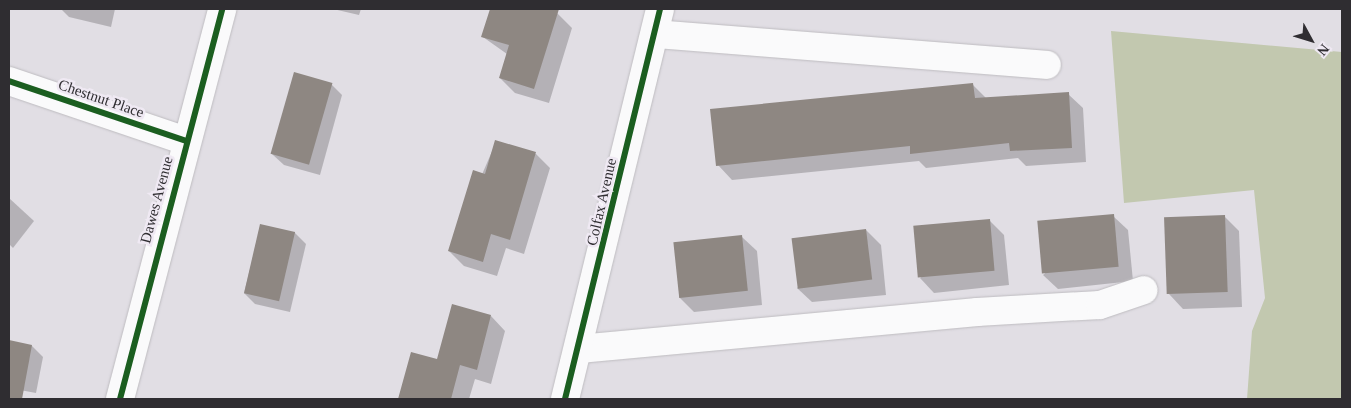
<!DOCTYPE html>
<html>
<head>
<meta charset="utf-8">
<style>
	body { margin:0 }
	#map { position:relative; width:1351px; height:408px; overflow:hidden; background:#e1dee4; font-family:Georgia,serif }
	div>[style] { position:absolute }
	.green>* { inset:0; background:#c2c8af }
	.shadow>* { inset:0; background:#0003 }
	.building>* { inset:0; background:#8e8782; transform-origin:0 0 }
	.roads { filter:drop-shadow(0 0 1px #bebcc0) drop-shadow(0 0 1px #bebcc0) }
	.minor>* { height:28px; margin:-14px; padding:0 14px; transform-origin:14px; border-radius:14px; background:#fafafb }
	.cycleway>* { height:6px; margin:-3px; padding:0 3px; transform-origin:3px; border-radius:3px; background:#1b5e20 }
	span { translate:-50% -50%; white-space:nowrap; text-align:center; line-height:1.15; -webkit-text-stroke:5px #efe9f3; paint-order:stroke }
	.street-label { font-size:15px; color:#2f2d31 }
	.frame { position:absolute; inset:0; border:10px solid #2f2d31; pointer-events:none }
	.north { position:absolute; left:1286px; top:15px; width:50px; height:50px; -webkit-text-stroke:4px #efe9f3; paint-order:stroke; rotate:129deg; font-size:14px; font-weight:700; line-height:20px; text-align:center; color:#2f2d31 }
	.north::after { content:''; display:block; margin:auto; width:18px; height:22px; background:#2f2d31; clip-path:polygon(50% 0,100% 100%,50% 72%,0 100%) }
</style>
</head>
<body>
<div id="map">
	<div class="green">
		<div style="clip-path:polygon(1111px 31px,1342px 52px,1342px 399px,1247px 399px,1252px 331px,1265px 298px,1254px 190px,1124px 203px)"></div>
	</div>
	<div class="shadow">
		<div style="clip-path:polygon(61px 9px,115px 9px,111px 27px,69px 17px)"></div>
		<div style="clip-path:polygon(333px 9px,361px 9px,359px 15px)"></div>
		<div style="clip-path:polygon(491px 9px,543px 9px,557px 13px,572px 28px,549px 103px,515px 93px,500px 78px,507px 54px,483px 37px)"></div>
		<div style="clip-path:polygon(331px 84px,342px 95px,320px 175px,284px 165px,272px 154px)"></div>
		<div style="clip-path:polygon(973px 85px,986px 98px,1068px 94px,1083px 108px,1086px 162px,1026px 166px,1018px 158px,926px 168px,919px 161px,732px 180px,718px 165px)"></div>
		<div style="clip-path:polygon(496px 142px,536px 154px,550px 168px,524px 254px,506px 248px,497px 276px,464px 266px,449px 251px)"></div>
		<div style="clip-path:polygon(9px 198px,34px 221px,13px 248px,9px 244px)"></div>
		<div style="clip-path:polygon(1113px 216px,1128px 230px,1133px 281px,1058px 289px,1043px 275px)"></div>
		<div style="clip-path:polygon(1225px 217px,1239px 231px,1242px 307px,1183px 309px,1169px 294px)"></div>
		<div style="clip-path:polygon(989px 220px,1004px 235px,1009px 285px,934px 293px,920px 278px)"></div>
		<div style="clip-path:polygon(261px 225px,295px 233px,306px 244px,290px 312px,255px 304px,244px 293px)"></div>
		<div style="clip-path:polygon(866px 230px,881px 245px,886px 295px,812px 302px,797px 288px)"></div>
		<div style="clip-path:polygon(742px 237px,757px 251px,762px 305px,694px 312px,679px 297px)"></div>
		<div style="clip-path:polygon(491px 316px,505px 331px,491px 384px,475px 379px,469px 399px,400px 399px,412px 354px,438px 360px)"></div>
		<div style="clip-path:polygon(9px 342px,32px 346px,43px 357px,36px 393px,9px 388px)"></div>
	</div>
	<div class="building">
		<div style="clip-path:polygon(490px 9px,559px 9px,534px 89px,499px 78px,509px 45px,481px 37px)"></div>
		<div style="left:294px;top:72px;width:40px;height:85px;rotate:16deg"></div>
		<div style="clip-path:polygon(973px 83px,975px 98px,1069px 92px,1072px 148px,1010px 151px,1009px 143px,910px 154px,910px 146px,716px 166px,710px 109px)"></div>
		<div style="clip-path:polygon(495px 140px,536px 152px,510px 240px,491px 234px,483px 262px,448px 251px,473px 170px,485px 174px)"></div>
		<div style="left:1114px;top:214px;width:53px;height:77px;rotate:85deg"></div>
		<div style="left:1225px;top:215px;width:77px;height:61px;rotate:88deg"></div>
		<div style="left:990px;top:219px;width:52px;height:77px;rotate:85deg"></div>
		<div style="left:260px;top:224px;width:36px;height:71px;rotate:13deg"></div>
		<div style="left:866px;top:229px;width:51px;height:75px;rotate:83deg"></div>
		<div style="left:742px;top:235px;width:56px;height:69px;rotate:84deg"></div>
		<div style="clip-path:polygon(452px 304px,491px 315px,477px 370px,460px 365px,451px 399px,398px 399px,411px 352px,437px 359px)"></div>
		<div style="clip-path:polygon(9px 340px,32px 345px,22px 399px,9px 399px)"></div>
	</div>
	<div class="roads">
		<div class="minor">
			<div style="left:655px;top:34px;width:393px;rotate:4.5deg"></div>
			<div style="left:9px;top:81px;width:187px;rotate:18.7deg"></div>
			<div style="left:579px;top:349px;width:400px;rotate:-5.3deg"></div>
			<div style="left:977px;top:312px;width:123px;rotate:-3.3deg"></div>
			<div style="left:1100px;top:305px;width:46px;rotate:-18.8deg"></div>
			<div style="left:120px;top:399px;width:403px;rotate:-75.3deg"></div>
			<div style="left:565px;top:399px;width:401px;rotate:-76.3deg"></div>
		</div>
	</div>
	<div class="cycleway">
		<div style="left:9px;top:81px;width:187px;rotate:18.7deg"></div>
		<div style="left:120px;top:399px;width:403px;rotate:-75.3deg"></div>
		<div style="left:565px;top:399px;width:401px;rotate:-76.3deg"></div>
	</div>
	<div class="street-label">
		<span style="left:101px;top:99px;rotate:19deg">Chestnut Place</span>
		<span style="left:157px;top:200px;rotate:-75deg">Dawes Avenue</span>
		<span style="left:602px;top:202px;rotate:-77deg">Colfax Avenue</span>
	</div>
	<div class="frame"></div>
	<div class="north">N</div>
</div>
</body>
</html>
